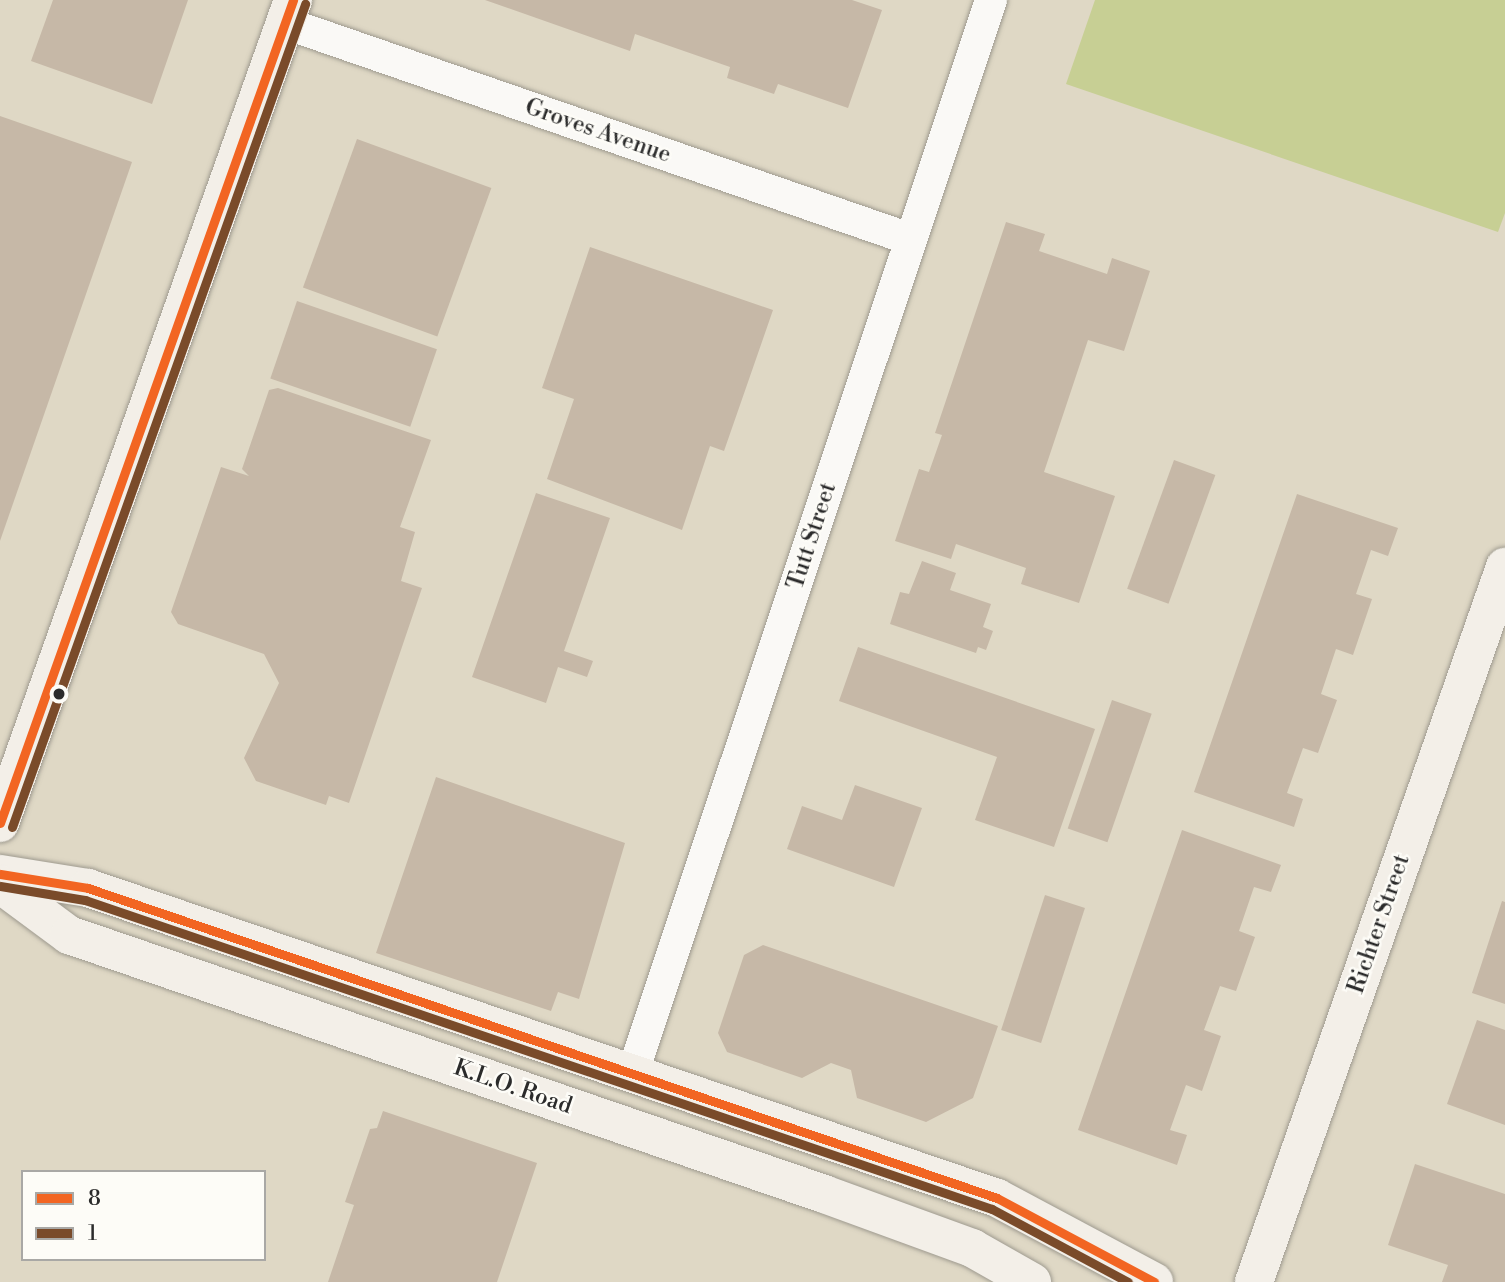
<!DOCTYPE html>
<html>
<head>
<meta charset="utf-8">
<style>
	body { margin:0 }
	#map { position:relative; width:1505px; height:1282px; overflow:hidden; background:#dfd8c5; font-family:"Libre Bodoni",serif }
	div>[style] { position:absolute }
	.green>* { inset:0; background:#c7cf94 }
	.building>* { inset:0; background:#c6b8a7; transform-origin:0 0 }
	.roads { filter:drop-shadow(0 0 2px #9e9a8f) drop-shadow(0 0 2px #9e9a8f) }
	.street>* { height:32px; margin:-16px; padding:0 16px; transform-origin:16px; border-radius:16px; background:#faf9f6 }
	.secondary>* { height:38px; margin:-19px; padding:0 19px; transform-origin:19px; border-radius:19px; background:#f3efe8 }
	.bus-1>* { height:9px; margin:-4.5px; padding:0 4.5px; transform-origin:4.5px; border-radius:4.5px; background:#f26522 }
	.bus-2>* { height:9px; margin:-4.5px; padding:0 4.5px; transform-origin:4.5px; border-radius:4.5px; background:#7a4b2a }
	.dots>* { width:19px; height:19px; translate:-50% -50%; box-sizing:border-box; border:4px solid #fdfcf7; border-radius:50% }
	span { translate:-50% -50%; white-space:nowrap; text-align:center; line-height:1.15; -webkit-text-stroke:5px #fdfcf7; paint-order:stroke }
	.street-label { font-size:23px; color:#2b2b2b }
	.legend { position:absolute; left:21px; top:1170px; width:245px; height:91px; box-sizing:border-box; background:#fdfcf7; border:2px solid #a9a8a5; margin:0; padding:9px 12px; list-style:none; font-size:21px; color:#2b2b2b }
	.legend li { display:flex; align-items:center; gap:14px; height:35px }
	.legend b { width:35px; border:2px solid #a9a8a5 }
</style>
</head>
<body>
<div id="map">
	<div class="green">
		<div style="clip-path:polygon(1095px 0,1505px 0,1505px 213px,1498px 232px,1066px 84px)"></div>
	</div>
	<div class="building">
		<div style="clip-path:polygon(53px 0,188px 0,152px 104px,31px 61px)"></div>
		<div style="clip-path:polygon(485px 0,852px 0,882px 10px,848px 108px,778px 84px,774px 94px,727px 78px,730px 67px,635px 34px,630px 51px)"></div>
		<div style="clip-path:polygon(0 116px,132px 162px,0 541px)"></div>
		<div style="left:357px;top:139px;width:143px;height:158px;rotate:20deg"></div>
		<div style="clip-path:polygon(1006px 222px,1045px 234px,1039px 251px,1107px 274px,1112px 258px,1150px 271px,1124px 351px,1088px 340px,1044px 472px,1115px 496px,1079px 603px,1021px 584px,1026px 568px,956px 544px,951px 559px,895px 541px,919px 469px,929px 472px,942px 435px,935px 433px)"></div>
		<div style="clip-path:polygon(590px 247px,773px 310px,724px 451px,710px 446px,682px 530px,547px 479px,574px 399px,542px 388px)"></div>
		<div style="left:297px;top:301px;width:148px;height:82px;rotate:19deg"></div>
		<div style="clip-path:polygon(278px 388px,431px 440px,400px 527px,415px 532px,401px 581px,422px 588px,349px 803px,329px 796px,326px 805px,256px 781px,244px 758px,279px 683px,264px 654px,178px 624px,171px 612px,221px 467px,249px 476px,242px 469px,269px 390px)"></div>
		<div style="left:1174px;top:460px;width:44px;height:137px;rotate:20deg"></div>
		<div style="clip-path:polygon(536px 493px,610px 518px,564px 651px,593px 661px,587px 677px,558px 667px,546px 703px,472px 677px)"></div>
		<div style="clip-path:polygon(1297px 494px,1398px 528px,1388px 556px,1371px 550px,1356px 594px,1372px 599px,1353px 655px,1336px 649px,1321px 694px,1337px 700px,1318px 753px,1303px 748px,1287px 793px,1303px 799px,1294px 827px,1194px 792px)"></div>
		<div style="clip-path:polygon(922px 561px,956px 573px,950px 590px,991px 604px,983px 627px,993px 631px,986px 650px,978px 647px,976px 653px,890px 624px,900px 592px,909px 594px)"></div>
		<div style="clip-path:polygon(858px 647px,1095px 729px,1054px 847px,975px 820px,997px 757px,839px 701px)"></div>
		<div style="left:1112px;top:700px;width:42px;height:136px;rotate:19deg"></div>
		<div style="clip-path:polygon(436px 777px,625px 843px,579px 999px,558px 992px,551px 1011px,376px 953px)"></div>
		<div style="clip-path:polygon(855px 785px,922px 808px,894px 887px,787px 849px,802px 806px,842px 820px)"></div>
		<div style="clip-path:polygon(1182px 830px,1281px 865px,1271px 892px,1254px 887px,1239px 931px,1255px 937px,1236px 991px,1220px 986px,1204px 1030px,1221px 1036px,1202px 1091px,1186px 1085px,1170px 1130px,1187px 1135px,1177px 1165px,1078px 1130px)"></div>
		<div style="left:1045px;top:895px;width:42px;height:142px;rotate:18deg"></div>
		<div style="clip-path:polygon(1502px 901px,1505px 902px,1505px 1004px,1472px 993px)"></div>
		<div style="clip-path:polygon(763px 945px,998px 1026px,973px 1098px,926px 1122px,857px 1098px,851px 1070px,831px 1063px,802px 1078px,727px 1052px,718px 1033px,744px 955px)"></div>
		<div style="clip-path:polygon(1477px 1020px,1505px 1030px,1505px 1125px,1447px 1104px)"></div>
		<div style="clip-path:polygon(383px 1111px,537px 1163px,497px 1282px,328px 1282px,354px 1205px,345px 1202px,370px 1129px,377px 1128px)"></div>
		<div style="clip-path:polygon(1415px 1164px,1505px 1194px,1505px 1282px,1442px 1282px,1448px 1265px,1388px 1245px)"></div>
	</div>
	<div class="roads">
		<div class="street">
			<div style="left:285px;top:23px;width:661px;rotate:19.07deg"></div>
			<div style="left:633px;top:1072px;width:1130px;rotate:-71.53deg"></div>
		</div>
		<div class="secondary">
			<div style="left:0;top:823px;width:874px;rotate:-70.4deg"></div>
			<div style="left:0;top:874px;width:89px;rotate:9deg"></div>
			<div style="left:88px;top:888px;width:960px;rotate:18.83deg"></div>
			<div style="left:997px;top:1198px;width:178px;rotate:28.1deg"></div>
			<div style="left:0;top:884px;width:86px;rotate:36.5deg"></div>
			<div style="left:69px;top:935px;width:798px;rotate:18.93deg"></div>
			<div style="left:824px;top:1194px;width:158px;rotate:20deg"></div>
			<div style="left:972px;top:1248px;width:69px;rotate:29.5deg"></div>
			<div style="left:1254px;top:1282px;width:758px;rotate:-70.66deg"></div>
		</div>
	</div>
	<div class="bus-1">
		<div style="left:0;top:823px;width:874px;rotate:-70.4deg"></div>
		<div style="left:0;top:874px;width:89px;rotate:9deg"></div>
		<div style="left:88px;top:888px;width:960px;rotate:18.83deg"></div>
		<div style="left:997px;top:1198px;width:178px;rotate:28.1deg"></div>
	</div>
	<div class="bus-2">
		<div style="left:12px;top:827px;width:874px;rotate:-70.4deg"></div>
		<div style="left:0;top:886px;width:86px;rotate:9.4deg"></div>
		<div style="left:85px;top:900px;width:958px;rotate:18.81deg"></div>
		<div style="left:992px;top:1209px;width:154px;rotate:28.2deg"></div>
	</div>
	<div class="dots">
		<div style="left:59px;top:694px;background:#2b2b2b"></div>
	</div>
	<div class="street-label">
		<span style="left:598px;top:131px;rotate:19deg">Groves Avenue</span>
		<span style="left:812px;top:536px;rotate:-72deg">Tutt Street</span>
		<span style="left:1379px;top:924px;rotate:-71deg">Richter Street</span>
		<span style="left:513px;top:1087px;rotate:19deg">K.L.O. Road</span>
	</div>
	<ul class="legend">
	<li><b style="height:9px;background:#f26522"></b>8</li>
	<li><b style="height:9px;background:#7a4b2a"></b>1</li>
	</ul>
</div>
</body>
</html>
